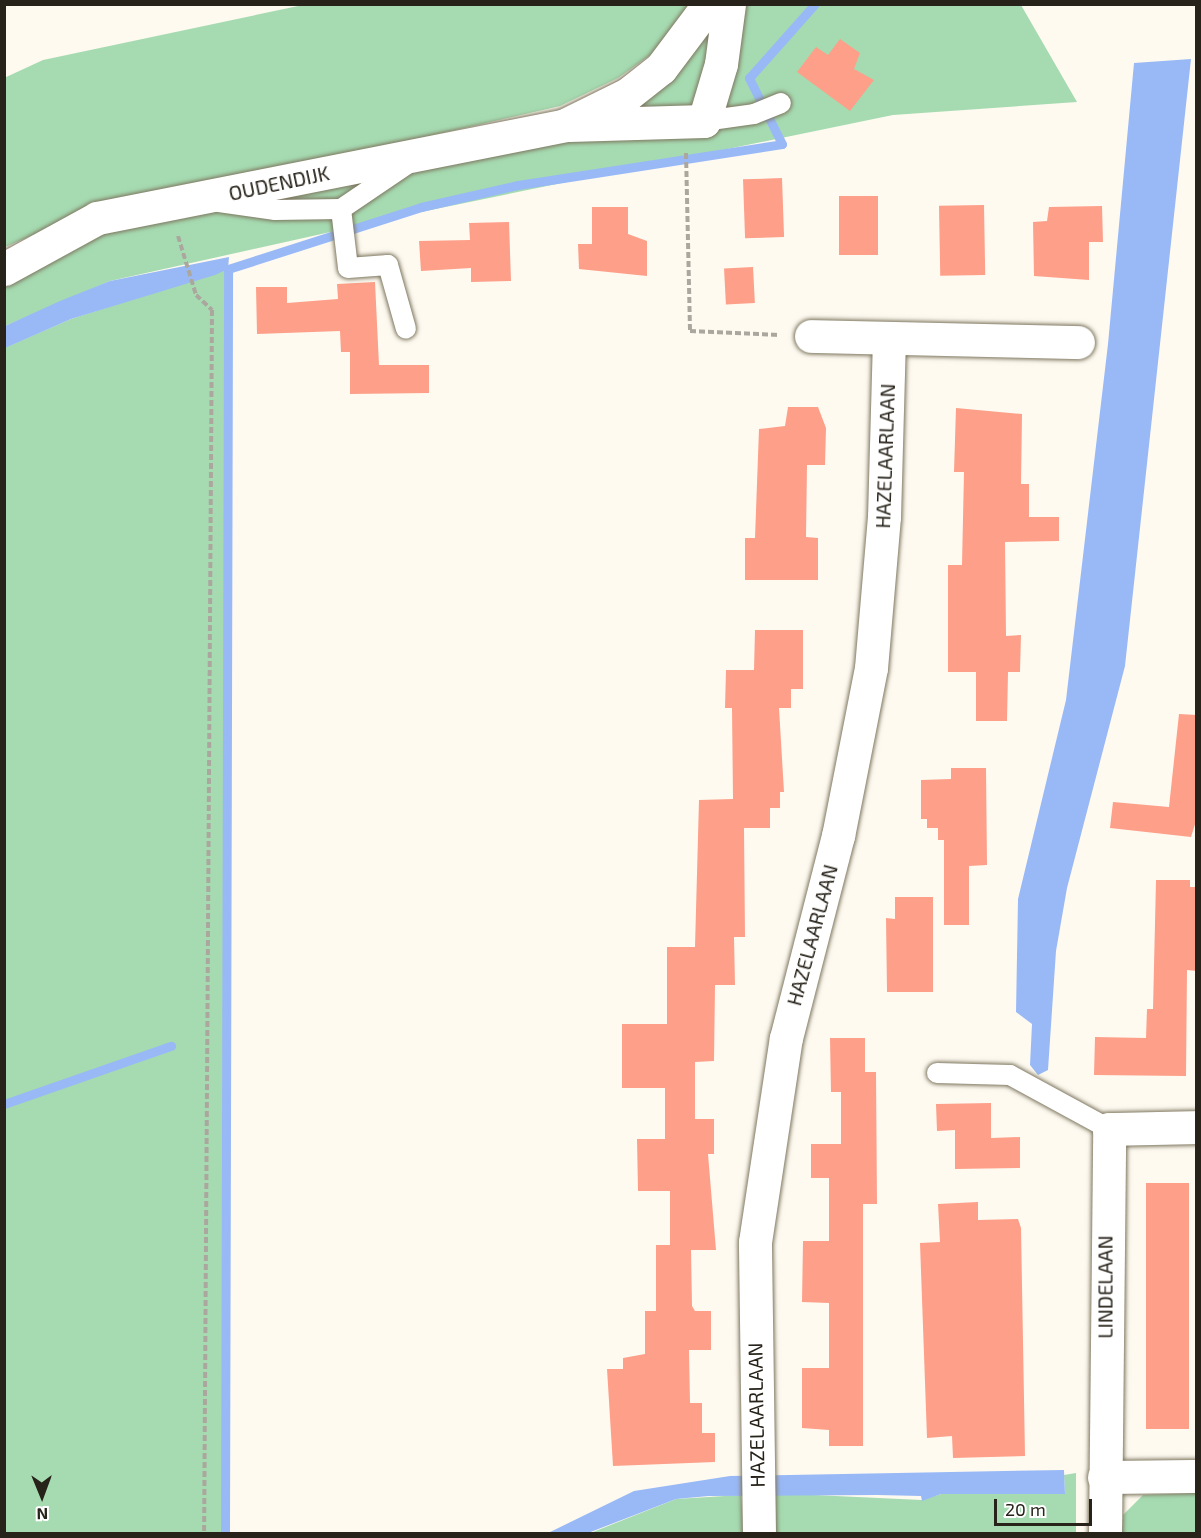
<!DOCTYPE html>
<html>
<head>
<meta charset="utf-8">
<style>
	body { margin:0 }
	#map { position:relative; width:1201px; height:1538px; overflow:hidden; background:#fefaf0; font-family:"Exo 2",sans-serif }
	div>[style] { position:absolute }
	.green>* { inset:0; background:#a6dbb1 }
	.water>* { inset:0; background:#99b9f6 }
	.stream>* { height:9px; margin:-4.5px; padding:0 4.5px; transform-origin:4.5px; border-radius:4.5px; background:#99b9f6 }
	.building>* { inset:0; background:#fd9f89; transform-origin:0 0 }
	.path>* { height:4px; margin-top:-2px; transform-origin:0; background:repeating-linear-gradient(90deg,#aba79e 0 6px,transparent 0 9px) }
	.roads { filter:drop-shadow(0 0 2px #7e7760) drop-shadow(0 0 2px #7e7760) }
	.lane>* { height:20px; margin:-10px; padding:0 10px; transform-origin:10px; border-radius:10px; background:#fff }
	.street>* { height:33px; margin:-16.5px; padding:0 16.5px; transform-origin:16.5px; border-radius:16.5px; background:#fff }
	span { translate:-50% -50%; white-space:nowrap; text-align:center; line-height:1.15; -webkit-text-stroke:6px #fff; paint-order:stroke }
	.street-label { font-size:20px; color:#27231a }
	.frame { position:absolute; inset:0; border:6px solid #27231a; pointer-events:none }
	.north { position:absolute; left:12px; top:1466px; width:60px; height:60px; -webkit-text-stroke:4px #fff; paint-order:stroke; rotate:179deg; font-size:16px; font-weight:700; line-height:24px; text-align:center; color:#27231a }
	.north::after { content:''; display:block; margin:auto; width:21px; height:27px; background:#27231a; clip-path:polygon(50% 0,100% 100%,50% 72%,0 100%) }
	.scale { position:absolute; left:994px; top:1499px; width:98px; height:27px; box-sizing:border-box; border:3px solid #27231a; border-top:0; padding-left:8px; font-size:18px; line-height:21px; white-space:nowrap; color:#27231a; -webkit-text-stroke:4px #fff; paint-order:stroke }
</style>
</head>
<body>
<div id="map">
	<div class="green">
		<div style="clip-path:polygon(303px 5px,691px 5px,660px 48px,618px 78px,560px 106px,73px 218px,5px 247px,4px 78px,43px 60px)"></div>
		<div style="clip-path:polygon(728px 5px,1021px 5px,1077px 102px,893px 115px,416px 213px,110px 281px,5px 326px,5px 276px,110px 230px,591px 125px)"></div>
		<div style="clip-path:polygon(228px 269px,225px 1533px,5px 1533px,4px 348px,71px 319px)"></div>
		<div style="clip-path:polygon(1076px 1473px,1076px 1533px,773px 1533px,771px 1493px,922px 1500px,941px 1494px,1065px 1493px,1064px 1475px)"></div>
		<div style="clip-path:polygon(1196px 1493px,1196px 1533px,1122px 1533px,1123px 1515px,1143px 1495px)"></div>
		<div style="clip-path:polygon(741px 1495px,744px 1533px,588px 1534px,676px 1499px)"></div>
	</div>
	<div class="water">
		<div style="clip-path:polygon(1191px 59px,1125px 666px,1067px 888px,1056px 951px,1048px 1070px,1038px 1075px,1030px 1065px,1032px 1024px,1016px 1012px,1018px 899px,1066px 700px,1108px 344px,1134px 63px)"></div>
		<div style="clip-path:polygon(229px 257px,228px 269px,215px 275px,71px 319px,5px 348px,5px 326px,60px 301px,110px 281px)"></div>
		<div style="clip-path:polygon(1064px 1470px,1065px 1494px,941px 1494px,922px 1501px,921px 1496px,878px 1495px,709px 1496px,676px 1499px,588px 1533px,546px 1534px,634px 1491px,730px 1476px)"></div>
	</div>
	<div class="stream">
		<div style="left:4px;top:1104px;width:177px;rotate:-19.2deg"></div>
		<div style="left:225px;top:1534px;width:1265px;rotate:-89.86deg"></div>
		<div style="left:228px;top:269px;width:203px;rotate:-17.8deg"></div>
		<div style="left:421px;top:207px;width:99px;rotate:-12.8deg"></div>
		<div style="left:518px;top:185px;width:267px;rotate:-8.8deg"></div>
		<div style="left:782px;top:144px;width:74px;rotate:-116.6deg"></div>
		<div style="left:749px;top:78px;width:99px;rotate:-48.3deg"></div>
	</div>
	<div class="building">
		<div style="clip-path:polygon(840px 39px,860px 53px,854px 69px,874px 80px,850px 111px,797px 72px,816px 47px,828px 55px)"></div>
		<div style="left:782px;top:178px;width:59px;height:39px;rotate:88deg"></div>
		<div style="left:839px;top:196px;width:39px;height:59px"></div>
		<div style="left:984px;top:205px;width:70px;height:45px;rotate:89deg"></div>
		<div style="clip-path:polygon(1102px 206px,1103px 242px,1089px 242px,1089px 280px,1034px 276px,1033px 222px,1047px 221px,1049px 207px)"></div>
		<div style="clip-path:polygon(592px 207px,628px 207px,628px 234px,647px 241px,647px 276px,579px 269px,578px 244px,592px 244px)"></div>
		<div style="clip-path:polygon(509px 222px,511px 281px,471px 282px,471px 268px,421px 271px,419px 241px,470px 240px,469px 223px)"></div>
		<div style="left:753px;top:267px;width:36px;height:29px;rotate:87deg"></div>
		<div style="clip-path:polygon(375px 282px,379px 365px,429px 365px,429px 393px,350px 394px,350px 352px,341px 352px,340px 331px,257px 334px,256px 287px,287px 287px,287px 303px,338px 299px,337px 284px)"></div>
		<div style="clip-path:polygon(788px 407px,818px 407px,826px 428px,825px 465px,807px 465px,806px 537px,818px 538px,818px 580px,745px 580px,745px 538px,755px 538px,759px 429px,785px 426px)"></div>
		<div style="clip-path:polygon(956px 408px,1022px 414px,1021px 484px,1029px 484px,1029px 517px,1059px 517px,1059px 541px,1005px 542px,1006px 636px,1021px 635px,1020px 672px,1008px 672px,1007px 721px,976px 721px,976px 672px,948px 672px,948px 565px,962px 565px,964px 472px,954px 472px)"></div>
		<div style="clip-path:polygon(755px 630px,803px 630px,803px 689px,791px 689px,791px 708px,779px 708px,784px 792px,780px 792px,780px 808px,770px 808px,770px 828px,744px 828px,745px 937px,734px 937px,735px 985px,715px 985px,714px 1061px,695px 1062px,695px 1119px,714px 1119px,714px 1154px,708px 1154px,716px 1250px,691px 1250px,692px 1306px,695px 1311px,711px 1311px,711px 1350px,689px 1350px,690px 1403px,702px 1403px,702px 1433px,715px 1433px,715px 1462px,613px 1466px,607px 1369px,623px 1369px,623px 1358px,645px 1354px,645px 1311px,656px 1311px,656px 1245px,670px 1245px,670px 1191px,638px 1191px,637px 1139px,665px 1139px,665px 1088px,622px 1088px,622px 1024px,667px 1024px,667px 947px,695px 947px,699px 800px,733px 799px,732px 708px,725px 708px,726px 670px,754px 670px)"></div>
		<div style="clip-path:polygon(1179px 714px,1197px 715px,1197px 818px,1191px 837px,1110px 828px,1113px 802px,1169px 807px)"></div>
		<div style="clip-path:polygon(951px 768px,986px 768px,987px 865px,969px 866px,969px 925px,944px 925px,944px 840px,938px 840px,938px 828px,927px 828px,927px 819px,921px 819px,921px 780px,951px 779px)"></div>
		<div style="clip-path:polygon(1156px 880px,1190px 880px,1190px 887px,1197px 887px,1197px 971px,1187px 970px,1186px 1076px,1094px 1075px,1095px 1037px,1146px 1038px,1147px 1009px,1153px 1009px)"></div>
		<div style="clip-path:polygon(895px 897px,933px 897px,933px 992px,887px 992px,886px 918px,895px 919px)"></div>
		<div style="clip-path:polygon(830px 1038px,865px 1038px,865px 1072px,876px 1072px,877px 1204px,863px 1204px,863px 1446px,829px 1446px,829px 1430px,802px 1428px,802px 1368px,829px 1368px,829px 1303px,802px 1302px,803px 1241px,829px 1241px,829px 1178px,811px 1178px,811px 1144px,841px 1144px,841px 1092px,831px 1092px)"></div>
		<div style="clip-path:polygon(991px 1103px,991px 1138px,1020px 1137px,1020px 1168px,955px 1169px,955px 1130px,937px 1131px,936px 1104px)"></div>
		<div style="left:1146px;top:1183px;width:43px;height:246px"></div>
		<div style="clip-path:polygon(978px 1202px,978px 1220px,1018px 1219px,1021px 1228px,1025px 1456px,953px 1458px,952px 1436px,927px 1438px,920px 1243px,940px 1242px,938px 1204px)"></div>
	</div>
	<div class="path">
		<div style="left:686px;top:153px;width:178px;rotate:88.7deg"></div>
		<div style="left:690px;top:331px;width:90px;rotate:2.5deg"></div>
		<div style="left:178px;top:236px;width:62px;rotate:73deg"></div>
		<div style="left:196px;top:295px;width:22px;rotate:43deg"></div>
		<div style="left:212px;top:310px;width:1224px;rotate:90.37deg"></div>
	</div>
	<div class="roads">
		<div class="lane">
			<div style="left:704px;top:121px;width:50px;rotate:-8deg"></div>
			<div style="left:754px;top:114px;width:29px;rotate:-22deg"></div>
			<div style="left:219px;top:202px;width:57px;rotate:8.1deg"></div>
			<div style="left:275px;top:210px;width:66px;rotate:-0.9deg"></div>
			<div style="left:341px;top:209px;width:82px;rotate:-34.1deg"></div>
			<div style="left:341px;top:209px;width:59px;rotate:83.2deg"></div>
			<div style="left:348px;top:268px;width:40px;rotate:-4.3deg"></div>
			<div style="left:388px;top:265px;width:66px;rotate:74.3deg"></div>
			<div style="left:937px;top:1073px;width:73px;rotate:1.6deg"></div>
			<div style="left:1010px;top:1075px;width:113px;rotate:28.6deg"></div>
		</div>
		<div class="street">
			<div style="left:569px;top:125px;width:135px;rotate:-1.7deg"></div>
			<div style="left:704px;top:121px;width:59px;rotate:-73.4deg"></div>
			<div style="left:721px;top:64px;width:61px;rotate:-82.4deg"></div>
			<div style="left:4px;top:269px;width:106px;rotate:-28.7deg"></div>
			<div style="left:97px;top:218px;width:477px;rotate:-11.2deg"></div>
			<div style="left:565px;top:125px;width:70px;rotate:-26.2deg"></div>
			<div style="left:628px;top:94px;width:42px;rotate:-38.2deg"></div>
			<div style="left:661px;top:68px;width:80px;rotate:-53.1deg"></div>
			<div style="left:811px;top:336px;width:267px;rotate:1.3deg"></div>
			<div style="left:1104px;top:1477px;width:92px;rotate:-0.6deg"></div>
			<div style="left:759px;top:1534px;width:292px;rotate:-90.8deg"></div>
			<div style="left:755px;top:1242px;width:206px;rotate:-81.4deg"></div>
			<div style="left:786px;top:1038px;width:209px;rotate:-75.6deg"></div>
			<div style="left:838px;top:836px;width:171px;rotate:-78.9deg"></div>
			<div style="left:871px;top:668px;width:152px;rotate:-85.1deg"></div>
			<div style="left:884px;top:517px;width:179px;rotate:-88.4deg"></div>
			<div style="left:1105px;top:1534px;width:405px;rotate:-89.4deg"></div>
			<div style="left:1109px;top:1129px;width:87px;rotate:-1.3deg"></div>
		</div>
	</div>
	<div class="street-label">
		<span style="left:279px;top:183px;rotate:-12deg">OUDENDIJK</span>
		<span style="left:885px;top:456px;rotate:-88deg">HAZELAARLAAN</span>
		<span style="left:812px;top:935px;rotate:-75deg">HAZELAARLAAN</span>
		<span style="left:1105px;top:1287px;rotate:-90deg">LINDELAAN</span>
		<span style="left:756px;top:1415px;rotate:-91deg">HAZELAARLAAN</span>
	</div>
	<div class="frame"></div>
	<div class="north">N</div>
	<div class="scale">20 m</div>
</div>
</body>
</html>
